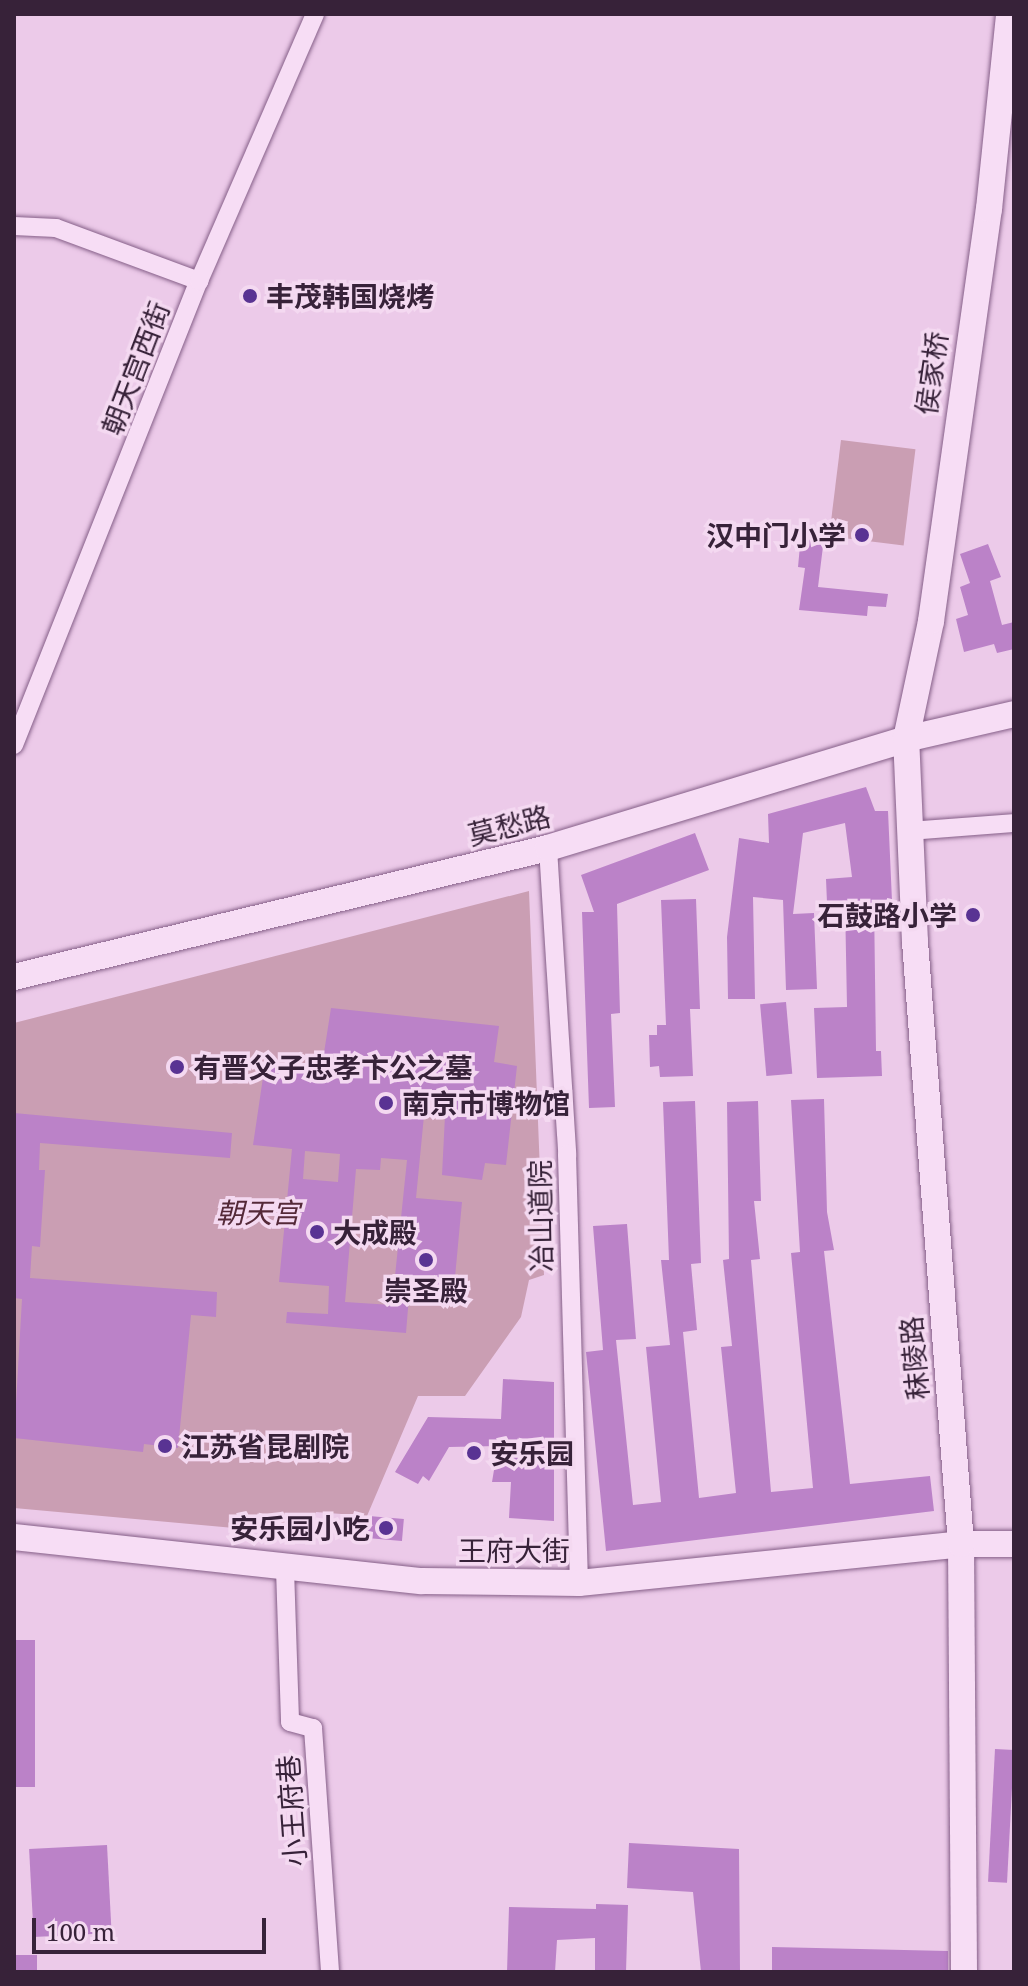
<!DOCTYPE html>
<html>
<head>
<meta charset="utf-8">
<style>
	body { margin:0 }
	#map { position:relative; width:1028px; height:1986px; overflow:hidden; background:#eccae9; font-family:"Noto Serif","Noto Sans SC",serif }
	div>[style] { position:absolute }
	.green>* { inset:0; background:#ca9eb3; transform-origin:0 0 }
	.building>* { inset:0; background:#bb82c8; transform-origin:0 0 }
	.roads { filter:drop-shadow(0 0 2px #855f88) drop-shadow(0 0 2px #855f88) }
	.street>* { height:18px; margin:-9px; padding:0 9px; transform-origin:9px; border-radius:9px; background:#f7ddf5 }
	.secondary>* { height:26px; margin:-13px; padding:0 13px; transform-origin:13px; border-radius:13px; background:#f7ddf5 }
	.dots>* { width:22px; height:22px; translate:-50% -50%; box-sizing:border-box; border:4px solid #f4d9f1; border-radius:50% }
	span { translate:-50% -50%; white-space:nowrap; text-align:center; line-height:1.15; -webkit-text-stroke:7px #f4d9f1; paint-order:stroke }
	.poi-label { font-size:28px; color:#372239; font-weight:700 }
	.left { translate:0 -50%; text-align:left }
	.right { translate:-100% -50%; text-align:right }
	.street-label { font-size:28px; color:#372239 }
	.park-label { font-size:28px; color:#542938; font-style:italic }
	.frame { position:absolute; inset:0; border:16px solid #372239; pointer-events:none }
	.scale { position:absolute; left:32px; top:1918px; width:234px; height:36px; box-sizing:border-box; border:4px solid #372239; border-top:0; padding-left:10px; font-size:24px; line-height:28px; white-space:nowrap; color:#372239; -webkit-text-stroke:6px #f4d9f1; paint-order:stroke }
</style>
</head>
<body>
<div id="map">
	<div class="green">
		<div style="left:841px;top:440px;width:75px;height:97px;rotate:7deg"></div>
		<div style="clip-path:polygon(529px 891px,544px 1275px,529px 1280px,521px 1317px,465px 1396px,418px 1396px,367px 1516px,316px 1512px,311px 1535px,14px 1508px,14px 1023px)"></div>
	</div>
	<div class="building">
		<div style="clip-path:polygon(801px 535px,824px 538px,818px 587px,888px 594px,886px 607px,868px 606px,867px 616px,799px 610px,805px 568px,798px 567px)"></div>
		<div style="clip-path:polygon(988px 544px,1001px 577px,990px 581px,1002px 625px,1014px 622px,1014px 649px,997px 653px,994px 644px,964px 652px,956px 619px,968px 615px,960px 587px,970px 583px,960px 554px)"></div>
		<div style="clip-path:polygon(866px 787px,875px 811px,888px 811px,892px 901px,874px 901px,876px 1051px,881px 1051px,882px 1076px,817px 1078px,814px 1008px,847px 1007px,845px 902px,827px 903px,826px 879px,852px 877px,845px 823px,803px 833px,793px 914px,814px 913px,817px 989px,786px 990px,783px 900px,753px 897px,755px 999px,728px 999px,727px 937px,739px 838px,769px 843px,768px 814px)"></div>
		<div style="clip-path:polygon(695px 833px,709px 870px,617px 904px,620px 1013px,611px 1014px,615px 1107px,589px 1108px,582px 912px,594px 912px,581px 875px)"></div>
		<div style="clip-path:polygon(696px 899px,700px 1009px,690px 1009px,693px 1076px,660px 1077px,659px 1066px,650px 1067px,649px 1035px,657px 1035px,657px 1025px,666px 1025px,661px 900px)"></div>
		<div style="left:786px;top:1002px;width:72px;height:26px;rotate:85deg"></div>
		<div style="clip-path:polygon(evenodd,331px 1008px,499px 1026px,494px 1062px,517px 1066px,506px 1165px,485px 1163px,482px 1180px,442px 1175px,446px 1096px,426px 1095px,416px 1198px,462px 1202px,454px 1288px,410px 1284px,406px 1333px,286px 1323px,287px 1312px,328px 1314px,329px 1286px,279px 1282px,292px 1149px,253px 1145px,265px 1064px,321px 1072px,331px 1008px,305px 1151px,340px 1154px,338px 1182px,303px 1179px,305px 1151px,331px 1008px,381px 1158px,407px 1160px,392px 1305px,345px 1302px,356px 1169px,380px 1170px,381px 1158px)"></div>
		<div style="clip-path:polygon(824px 1099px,827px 1212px,834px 1250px,824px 1251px,850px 1484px,930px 1476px,934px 1511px,606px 1551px,586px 1352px,603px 1350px,593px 1226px,627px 1224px,636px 1339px,616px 1340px,633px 1505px,661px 1502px,646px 1347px,670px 1345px,661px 1260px,669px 1260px,663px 1102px,695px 1101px,701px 1263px,691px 1264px,697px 1330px,683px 1332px,699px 1498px,736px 1493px,721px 1347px,732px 1346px,723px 1260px,729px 1259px,727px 1102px,758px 1101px,761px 1201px,754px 1201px,760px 1259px,751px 1260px,771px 1492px,813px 1488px,791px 1253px,800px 1252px,791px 1100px)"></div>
		<div style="clip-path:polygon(14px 1113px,232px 1133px,230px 1158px,40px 1143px,39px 1170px,45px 1170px,40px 1247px,32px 1246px,30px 1278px,217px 1292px,216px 1317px,191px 1315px,178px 1448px,144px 1444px,143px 1452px,14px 1438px,22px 1299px,14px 1298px)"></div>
		<div style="clip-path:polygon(503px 1379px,554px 1382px,554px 1521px,509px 1518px,511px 1482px,492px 1482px,498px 1446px,449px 1447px,429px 1481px,423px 1476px,418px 1484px,395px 1472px,428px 1417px,501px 1419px)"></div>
		<div style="left:369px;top:1516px;width:35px;height:22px;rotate:5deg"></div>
		<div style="left:14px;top:1640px;width:21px;height:147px"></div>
		<div style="left:995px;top:1749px;width:19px;height:133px;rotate:3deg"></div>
		<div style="clip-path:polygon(629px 1843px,739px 1849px,740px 1972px,701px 1972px,693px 1892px,627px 1888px)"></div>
		<div style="left:107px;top:1845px;width:88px;height:78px;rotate:87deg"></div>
		<div style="clip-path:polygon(596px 1904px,628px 1905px,626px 1972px,595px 1972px,595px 1938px,557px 1940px,555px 1972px,507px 1972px,509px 1907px,596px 1909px)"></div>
		<div style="clip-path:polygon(772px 1947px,948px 1951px,948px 1972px,772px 1972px)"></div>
		<div style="left:14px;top:1955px;width:23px;height:17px"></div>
	</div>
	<div class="roads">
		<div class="street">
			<div style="left:14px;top:226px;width:42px;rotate:2.7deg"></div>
			<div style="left:56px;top:228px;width:153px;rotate:20.3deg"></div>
			<div style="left:14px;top:745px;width:500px;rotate:-68.3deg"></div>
			<div style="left:199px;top:281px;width:291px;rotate:-66.5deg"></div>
			<div style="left:908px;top:831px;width:106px;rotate:-4.3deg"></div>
			<div style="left:548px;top:848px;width:307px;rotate:86.4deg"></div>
			<div style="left:567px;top:1154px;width:429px;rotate:88.4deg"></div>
			<div style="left:285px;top:1569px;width:153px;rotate:88.1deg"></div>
			<div style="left:290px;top:1722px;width:24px;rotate:15deg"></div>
			<div style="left:313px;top:1728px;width:245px;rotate:86deg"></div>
		</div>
		<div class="secondary">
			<div style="left:14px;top:977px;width:549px;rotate:-13.58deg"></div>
			<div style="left:548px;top:848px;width:374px;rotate:-16.9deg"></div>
			<div style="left:906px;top:739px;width:111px;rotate:-13deg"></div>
			<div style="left:14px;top:1537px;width:410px;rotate:6.2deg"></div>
			<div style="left:422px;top:1581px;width:157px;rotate:0.7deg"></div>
			<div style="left:579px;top:1583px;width:384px;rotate:-5.8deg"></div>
			<div style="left:961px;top:1544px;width:53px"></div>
			<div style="left:964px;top:1972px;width:428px;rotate:-90.4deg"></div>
			<div style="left:961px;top:1544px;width:604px;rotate:-94.37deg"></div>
			<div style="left:915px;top:942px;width:203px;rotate:-92.5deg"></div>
			<div style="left:906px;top:739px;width:121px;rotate:-78deg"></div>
			<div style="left:931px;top:621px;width:416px;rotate:-82deg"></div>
			<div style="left:989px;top:209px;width:196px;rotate:-84.1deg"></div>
		</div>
	</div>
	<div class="dots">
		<div style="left:250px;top:296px;background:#593393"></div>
		<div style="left:862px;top:535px;background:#593393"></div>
		<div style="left:973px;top:915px;background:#593393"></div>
		<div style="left:177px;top:1067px;background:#593393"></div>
		<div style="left:386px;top:1103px;background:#593393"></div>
		<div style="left:317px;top:1232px;background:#593393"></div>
		<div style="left:426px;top:1260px;background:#593393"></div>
		<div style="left:165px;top:1446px;background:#593393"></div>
		<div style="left:474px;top:1453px;background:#593393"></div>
		<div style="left:386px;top:1528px;background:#593393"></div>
	</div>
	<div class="poi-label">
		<span class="left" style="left:266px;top:296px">丰茂韩国烧烤</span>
		<span class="right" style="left:846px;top:535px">汉中门小学</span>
		<span class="right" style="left:957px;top:915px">石鼓路小学</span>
		<span class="left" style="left:193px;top:1067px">有晋父子忠孝卞公之墓</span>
		<span class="left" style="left:402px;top:1103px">南京市博物馆</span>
		<span class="left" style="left:333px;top:1232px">大成殿</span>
		<span style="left:426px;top:1290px">崇圣殿</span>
		<span class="left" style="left:181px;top:1446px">江苏省昆剧院</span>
		<span class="left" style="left:490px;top:1453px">安乐园</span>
		<span class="right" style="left:370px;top:1528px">安乐园小吃</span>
	</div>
	<div class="street-label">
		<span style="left:135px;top:368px;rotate:-69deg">朝天宫西街</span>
		<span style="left:931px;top:373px;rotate:-82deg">侯家桥</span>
		<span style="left:509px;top:825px;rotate:-14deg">莫愁路</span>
		<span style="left:540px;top:1216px;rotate:-91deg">冶山道院</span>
		<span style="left:914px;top:1358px;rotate:-95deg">秣陵路</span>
		<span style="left:514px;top:1550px">王府大街</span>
		<span style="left:291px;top:1811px;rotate:-94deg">小王府巷</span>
	</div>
	<div class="park-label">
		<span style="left:258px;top:1212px">朝天宫</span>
	</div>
	<div class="frame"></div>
	<div class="scale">100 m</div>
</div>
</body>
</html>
